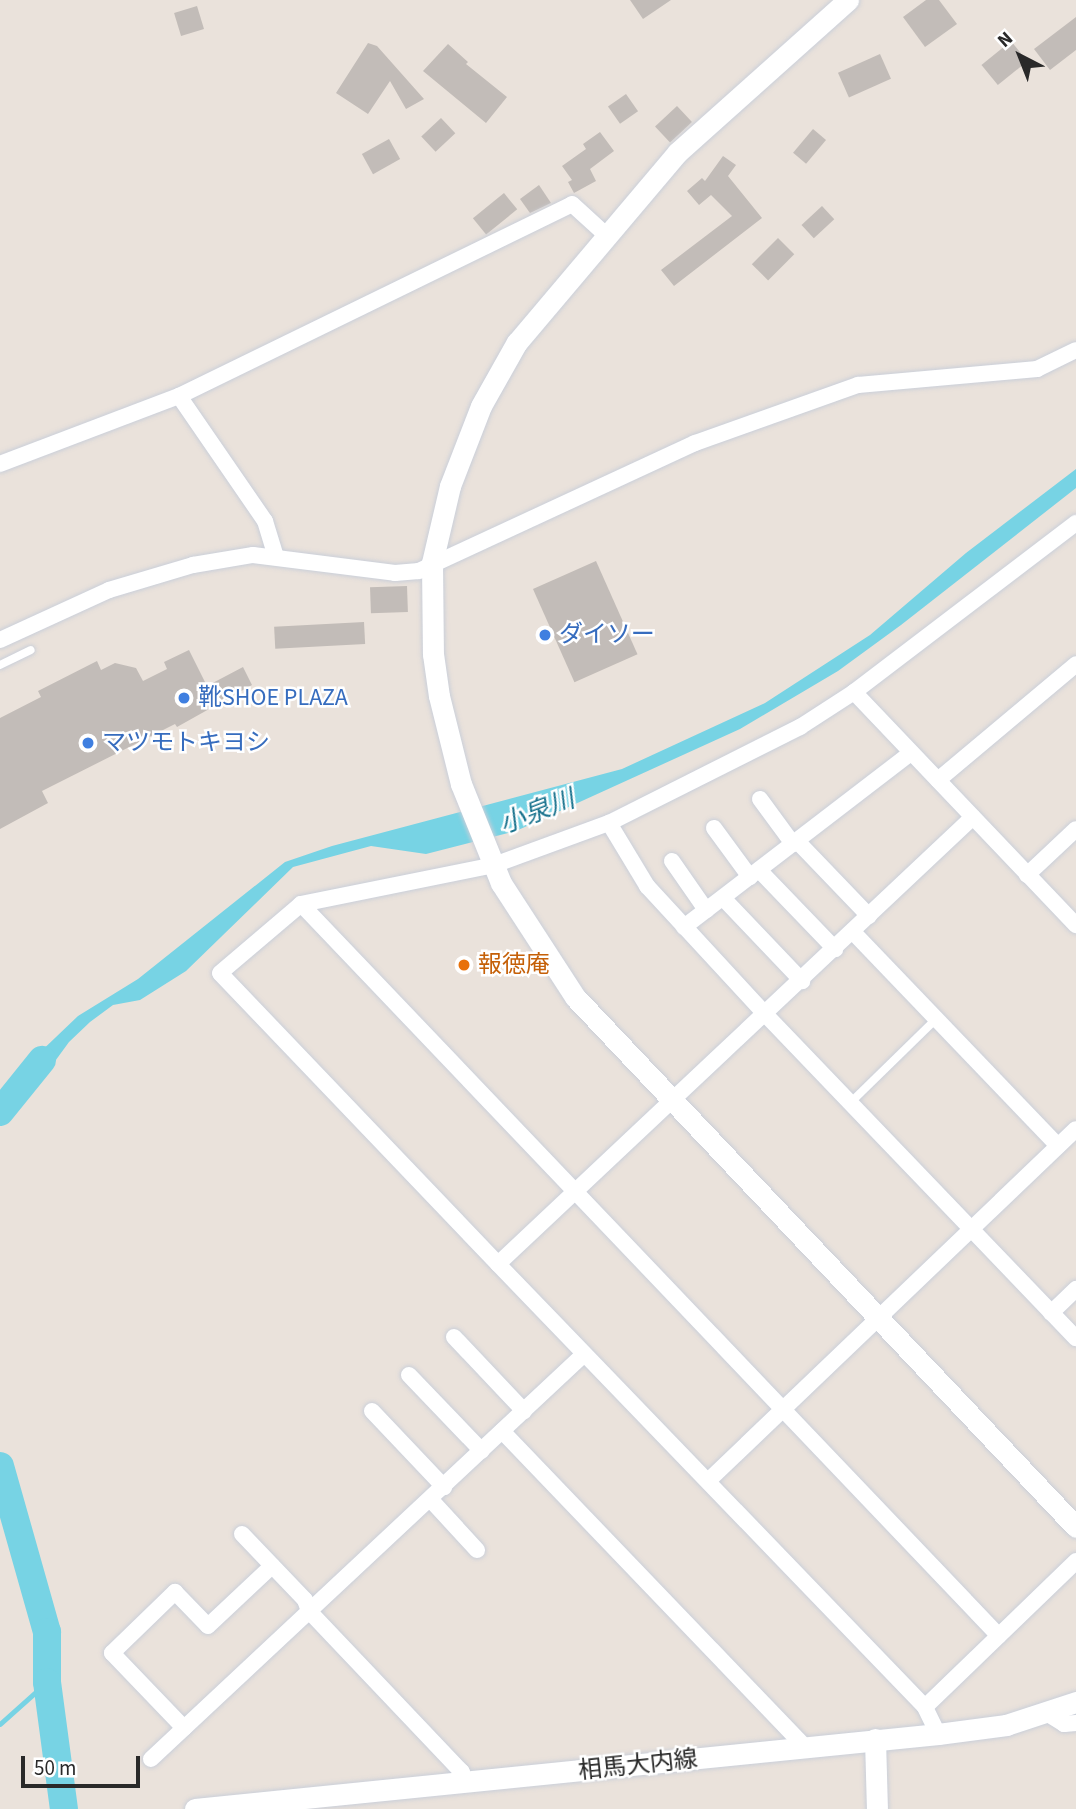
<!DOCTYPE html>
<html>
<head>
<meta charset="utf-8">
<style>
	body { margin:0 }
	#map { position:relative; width:1076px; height:1809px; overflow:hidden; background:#eae2db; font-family:"Source Sans 3","Noto Sans JP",sans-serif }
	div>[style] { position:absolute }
	.water>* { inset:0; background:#77d3e4 }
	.stream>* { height:4.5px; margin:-2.25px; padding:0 2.25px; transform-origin:2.25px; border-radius:2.25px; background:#77d3e4 }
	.river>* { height:28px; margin:-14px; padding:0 14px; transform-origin:14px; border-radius:14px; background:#77d3e4 }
	.building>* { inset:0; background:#c2bcb8; transform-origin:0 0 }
	.roads { filter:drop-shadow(0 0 2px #cacfd9) drop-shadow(0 0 2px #cacfd9) }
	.lane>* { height:8px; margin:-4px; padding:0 4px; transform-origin:4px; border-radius:4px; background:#fff }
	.street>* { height:16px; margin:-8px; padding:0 8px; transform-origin:8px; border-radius:8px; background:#fff }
	.secondary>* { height:21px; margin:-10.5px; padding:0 10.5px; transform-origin:10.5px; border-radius:10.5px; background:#fff }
	.dots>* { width:19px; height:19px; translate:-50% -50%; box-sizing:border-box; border:4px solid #fff; border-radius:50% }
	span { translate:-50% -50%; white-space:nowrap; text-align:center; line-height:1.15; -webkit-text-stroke:5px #fff; paint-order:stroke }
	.shop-label { font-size:24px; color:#366cbe }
	.left { translate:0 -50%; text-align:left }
	.food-label { font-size:24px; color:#c56008 }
	.street-label { font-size:24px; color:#292929 }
	.water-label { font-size:26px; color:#18728d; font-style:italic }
	.north { position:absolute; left:985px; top:21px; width:70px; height:70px; -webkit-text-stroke:5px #fff; paint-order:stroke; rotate:318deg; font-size:19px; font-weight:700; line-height:28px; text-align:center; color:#292929 }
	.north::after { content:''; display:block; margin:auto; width:24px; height:32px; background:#292929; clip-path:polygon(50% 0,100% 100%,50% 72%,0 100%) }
	.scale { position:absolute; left:21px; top:1756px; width:119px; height:32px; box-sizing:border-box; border:4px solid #292929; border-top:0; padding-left:9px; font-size:21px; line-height:24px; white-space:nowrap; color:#292929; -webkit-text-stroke:5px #fff; paint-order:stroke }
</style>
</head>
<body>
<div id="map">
	<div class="water">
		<div style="clip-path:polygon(1076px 469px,1076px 488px,901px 625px,838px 671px,740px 729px,516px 831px,426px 854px,371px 846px,293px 867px,186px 971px,140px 1000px,113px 1005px,90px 1022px,69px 1042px,26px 1101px,11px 1080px,78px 1016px,138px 979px,285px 862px,332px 846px,622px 769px,765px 703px,870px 635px,966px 553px)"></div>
	</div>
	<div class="stream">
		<div style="left:0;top:1724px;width:63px;rotate:-41.8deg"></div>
	</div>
	<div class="river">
		<div style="left:0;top:1112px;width:67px;rotate:-51.1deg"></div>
		<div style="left:0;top:1466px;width:173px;rotate:74.2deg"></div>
		<div style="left:47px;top:1632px;width:50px;rotate:90deg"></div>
		<div style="left:47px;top:1682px;width:128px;rotate:82.4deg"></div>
	</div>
	<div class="building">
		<div style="clip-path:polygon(630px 0,671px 0,643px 19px)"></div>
		<div style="clip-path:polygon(926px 0,939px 0,957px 24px,925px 47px,903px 17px)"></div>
		<div style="left:197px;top:6px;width:24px;height:24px;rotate:73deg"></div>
		<div style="clip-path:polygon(1076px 17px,1076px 50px,1050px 70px,1034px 49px)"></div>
		<div style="left:1011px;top:41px;width:26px;height:38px;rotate:51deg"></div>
		<div style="clip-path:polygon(368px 43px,377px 46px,424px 99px,406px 109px,390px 81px,368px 114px,336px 93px)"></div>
		<div style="clip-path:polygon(448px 44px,468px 62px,466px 64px,507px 97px,486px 123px,423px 71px)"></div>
		<div style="left:880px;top:54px;width:27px;height:46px;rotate:66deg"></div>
		<div style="left:626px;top:94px;width:21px;height:22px;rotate:55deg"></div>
		<div style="left:677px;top:106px;width:22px;height:30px;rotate:47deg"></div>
		<div style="left:441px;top:118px;width:21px;height:27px;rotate:47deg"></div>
		<div style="left:813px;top:129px;width:17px;height:31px;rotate:40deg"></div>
		<div style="clip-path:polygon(600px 132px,614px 151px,590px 169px,596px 181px,574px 193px,568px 182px,572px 180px,562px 166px,586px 149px,583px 144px)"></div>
		<div style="left:389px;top:139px;width:23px;height:31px;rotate:61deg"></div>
		<div style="clip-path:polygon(723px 156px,736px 165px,728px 176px,762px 218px,674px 286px,661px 270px,732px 216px,711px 195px,699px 205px,687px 191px,702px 178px,705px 181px)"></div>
		<div style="clip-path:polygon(539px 185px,551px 203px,530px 213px,520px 199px)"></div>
		<div style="left:504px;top:193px;width:21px;height:40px;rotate:51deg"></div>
		<div style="left:822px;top:206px;width:18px;height:28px;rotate:47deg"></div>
		<div style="left:778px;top:238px;width:23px;height:37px;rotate:45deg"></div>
		<div style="left:596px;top:561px;width:102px;height:69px;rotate:66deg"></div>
		<div style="left:407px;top:586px;width:26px;height:37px;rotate:88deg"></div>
		<div style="left:364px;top:622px;width:22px;height:90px;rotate:87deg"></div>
		<div style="clip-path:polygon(189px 650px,207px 686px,243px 667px,252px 685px,177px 727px,175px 724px,42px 791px,48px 803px,0 829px,0 718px,41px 697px,38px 691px,97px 661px,101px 670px,115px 663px,136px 668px,143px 681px,167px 669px,164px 662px)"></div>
	</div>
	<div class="roads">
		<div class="lane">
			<div style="left:0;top:665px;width:34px;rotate:-26deg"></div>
			<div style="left:850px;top:1103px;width:120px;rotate:-44.3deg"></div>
		</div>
		<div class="street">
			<div style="left:179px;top:396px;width:152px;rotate:55.5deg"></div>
			<div style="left:265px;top:521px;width:37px;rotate:73deg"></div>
			<div style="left:0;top:464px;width:191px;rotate:-20.8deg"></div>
			<div style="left:179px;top:396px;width:437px;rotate:-26deg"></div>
			<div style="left:572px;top:204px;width:47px;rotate:42.4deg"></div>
			<div style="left:0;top:640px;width:120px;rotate:-24.6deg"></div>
			<div style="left:109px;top:590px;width:88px;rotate:-16.6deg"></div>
			<div style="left:193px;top:565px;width:61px;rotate:-9.5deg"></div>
			<div style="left:253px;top:555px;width:143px;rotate:7.2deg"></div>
			<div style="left:395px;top:573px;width:24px;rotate:-5deg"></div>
			<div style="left:419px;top:571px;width:304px;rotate:-24.9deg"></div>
			<div style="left:695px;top:443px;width:173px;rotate:-19.6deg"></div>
			<div style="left:858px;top:385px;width:180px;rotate:-5.1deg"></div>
			<div style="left:1037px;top:369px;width:43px;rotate:-26deg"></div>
			<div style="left:854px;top:692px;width:322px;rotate:46.4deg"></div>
			<div style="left:938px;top:780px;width:180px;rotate:-40deg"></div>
			<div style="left:760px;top:799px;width:56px;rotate:53.7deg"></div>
			<div style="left:609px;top:823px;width:74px;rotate:58.9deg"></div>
			<div style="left:647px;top:886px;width:176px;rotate:47.3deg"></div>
			<div style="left:766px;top:1015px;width:448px;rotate:46.2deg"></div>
			<div style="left:714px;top:828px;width:61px;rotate:53.7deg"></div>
			<div style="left:797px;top:841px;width:104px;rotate:46.2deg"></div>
			<div style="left:672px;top:861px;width:60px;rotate:55.2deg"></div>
			<div style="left:759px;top:870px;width:110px;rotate:46.1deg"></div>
			<div style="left:1027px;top:875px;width:67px;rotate:-43.2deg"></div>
			<div style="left:723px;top:898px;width:115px;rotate:46.4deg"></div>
			<div style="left:301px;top:904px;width:1011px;rotate:46.36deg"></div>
			<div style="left:684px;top:927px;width:286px;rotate:-37.5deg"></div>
			<div style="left:853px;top:932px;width:296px;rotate:46.2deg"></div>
			<div style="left:498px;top:1264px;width:402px;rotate:-133.7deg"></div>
			<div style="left:220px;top:973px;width:106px;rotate:-40.4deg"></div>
			<div style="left:301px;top:904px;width:197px;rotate:-11.4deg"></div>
			<div style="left:494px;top:865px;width:122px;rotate:-20.1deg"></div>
			<div style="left:609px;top:823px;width:214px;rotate:-26.7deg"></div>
			<div style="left:800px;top:727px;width:64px;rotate:-32.9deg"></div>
			<div style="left:854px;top:692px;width:279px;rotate:-37.3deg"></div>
			<div style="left:1051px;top:1313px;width:35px;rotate:-44deg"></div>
			<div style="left:454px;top:1337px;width:102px;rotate:46.6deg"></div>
			<div style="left:409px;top:1375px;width:105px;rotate:46.2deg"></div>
			<div style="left:372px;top:1411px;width:105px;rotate:46.5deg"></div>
			<div style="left:502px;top:1431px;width:438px;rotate:46.2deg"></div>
			<div style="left:708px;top:1481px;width:509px;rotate:-43.73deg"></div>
			<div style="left:431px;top:1500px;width:68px;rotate:47.4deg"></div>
			<div style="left:242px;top:1534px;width:91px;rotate:46.3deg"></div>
			<div style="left:305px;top:1600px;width:12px;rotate:70deg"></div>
			<div style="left:309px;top:1611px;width:222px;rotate:46.5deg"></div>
			<div style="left:462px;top:1772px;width:10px;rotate:79deg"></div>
			<div style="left:925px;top:1707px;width:210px;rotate:-44deg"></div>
			<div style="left:1048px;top:1714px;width:19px;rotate:32deg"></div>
			<div style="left:1064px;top:1724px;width:12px;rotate:-5deg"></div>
			<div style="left:184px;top:1728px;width:104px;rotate:-133.8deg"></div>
			<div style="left:112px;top:1653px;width:88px;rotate:-44.1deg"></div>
			<div style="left:175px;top:1592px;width:47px;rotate:45.9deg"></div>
			<div style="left:208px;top:1626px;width:88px;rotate:-43.2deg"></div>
			<div style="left:938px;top:1734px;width:30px;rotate:-116deg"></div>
			<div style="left:925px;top:1707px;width:615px;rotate:-133.95deg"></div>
			<div style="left:498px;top:1264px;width:652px;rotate:-43.26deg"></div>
			<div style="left:151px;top:1759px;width:591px;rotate:-43.08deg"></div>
		</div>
		<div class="secondary">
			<div style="left:848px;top:0;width:229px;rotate:138.2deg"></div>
			<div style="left:677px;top:153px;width:248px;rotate:130.2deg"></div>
			<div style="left:517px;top:342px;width:73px;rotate:119.4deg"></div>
			<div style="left:481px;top:406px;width:86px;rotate:111.2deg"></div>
			<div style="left:450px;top:486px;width:79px;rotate:103.2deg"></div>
			<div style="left:432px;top:563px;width:91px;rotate:89.4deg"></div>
			<div style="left:433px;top:654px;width:42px;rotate:81.9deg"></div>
			<div style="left:439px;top:696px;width:91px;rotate:76deg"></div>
			<div style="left:461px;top:784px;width:107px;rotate:68deg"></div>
			<div style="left:501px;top:883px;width:136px;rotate:57deg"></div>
			<div style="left:575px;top:997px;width:729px;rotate:46.61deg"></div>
			<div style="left:875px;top:1739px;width:70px;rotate:88.4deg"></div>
			<div style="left:195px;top:1809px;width:747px;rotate:-5.76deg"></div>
			<div style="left:938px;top:1734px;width:69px;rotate:-7.5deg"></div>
			<div style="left:1006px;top:1725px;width:74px;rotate:-18.2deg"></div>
		</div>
	</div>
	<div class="dots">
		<div style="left:545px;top:635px;background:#3f7fe0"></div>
		<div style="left:184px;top:698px;background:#3f7fe0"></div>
		<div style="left:88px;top:743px;background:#3f7fe0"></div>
		<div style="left:464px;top:965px;background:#e8710a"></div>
	</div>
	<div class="shop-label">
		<span class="left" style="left:559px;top:635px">ダイソー</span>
		<span class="left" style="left:198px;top:698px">靴SHOE PLAZA</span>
		<span class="left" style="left:102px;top:743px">マツモトキヨシ</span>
	</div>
	<div class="food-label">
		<span class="left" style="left:478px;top:965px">報徳庵</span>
	</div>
	<div class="street-label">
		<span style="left:638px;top:1765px;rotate:-6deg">相馬大内線</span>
	</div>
	<div class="water-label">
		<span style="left:537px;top:812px;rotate:-21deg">小泉川</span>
	</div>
	<div class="north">N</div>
	<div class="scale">50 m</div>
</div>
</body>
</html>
